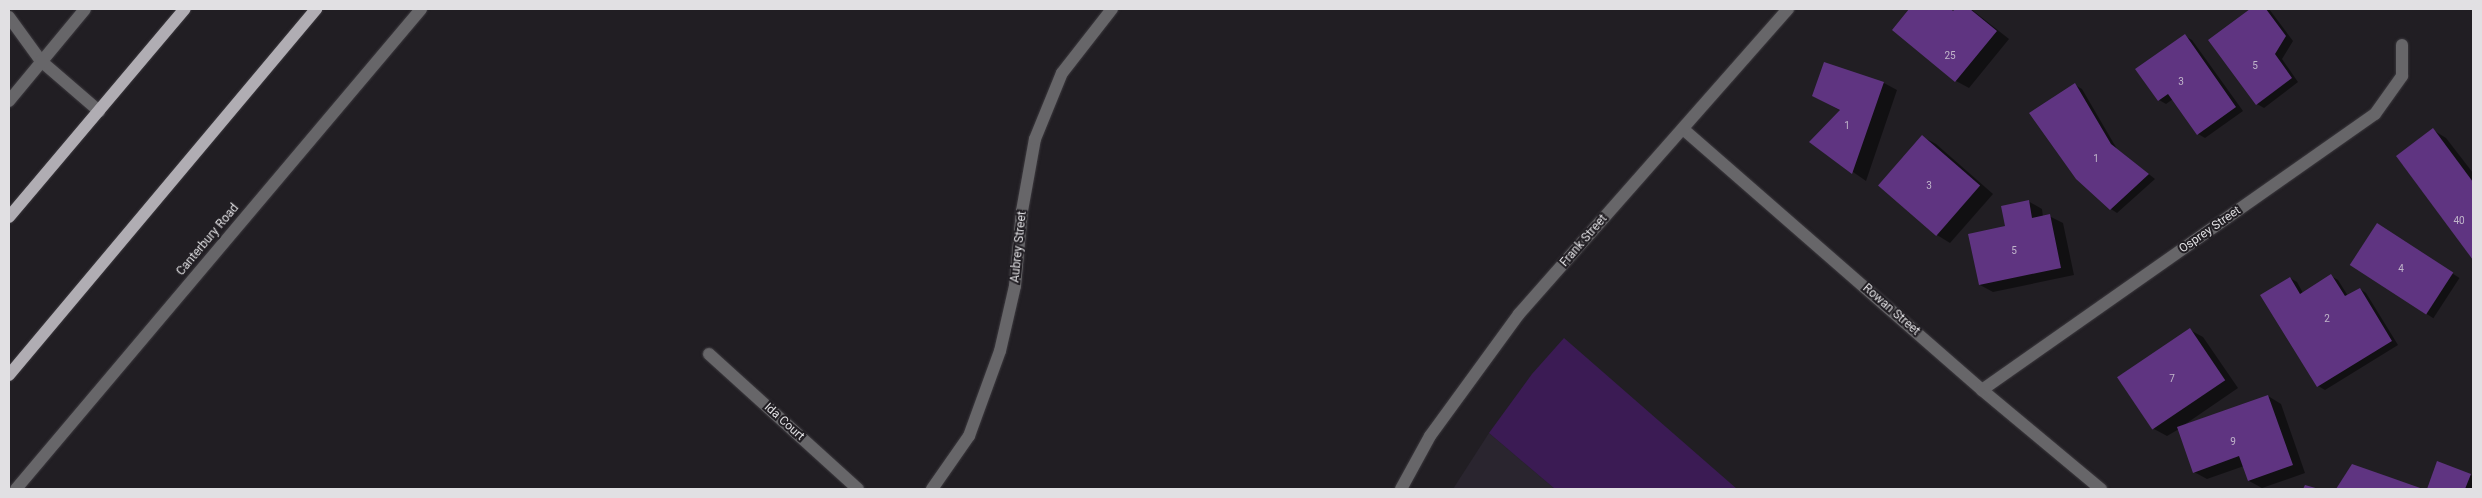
<!DOCTYPE html>
<html>
<head>
<meta charset="utf-8">
<style>
	body { margin:0 }
	#map { position:relative; width:2482px; height:498px; overflow:hidden; background:#211e23; font-family:Roboto,sans-serif }
	div>[style] { position:absolute }
	.built>* { inset:0; background:#2a252f }
	.green>* { inset:0; background:#3b1b54 }
	.shadow>* { inset:0; background:#0007; transform-origin:0 0 }
	.building>* { inset:0; background:#5f3481; transform-origin:0 0 }
	.roads { filter:drop-shadow(0 0 1px #3c393e) drop-shadow(0 0 1px #3c393e) }
	.minor>* { height:12px; margin:-6px; padding:0 6px; transform-origin:6px; border-radius:6px; background:#676669 }
	.major>* { height:12px; margin:-6px; padding:0 6px; transform-origin:6px; border-radius:6px; background:#b0adb3 }
	span { translate:-50% -50%; white-space:nowrap; text-align:center; line-height:1.15; -webkit-text-stroke:4px #211e23; paint-order:stroke }
	.number-label { font-size:10px; color:#c0b5ca }
	.number-label span { -webkit-text-stroke-width:0 }
	.street-label { font-size:12px; color:#e1e0e3 }
	.frame { position:absolute; inset:0; border:10px solid #e1e0e3; pointer-events:none }
</style>
</head>
<body>
<div id="map">
	<div class="built">
		<div style="clip-path:polygon(1489px 433px,1555px 489px,1453px 489px)"></div>
	</div>
	<div class="green">
		<div style="clip-path:polygon(1564px 338px,1737px 489px,1555px 489px,1489px 433px,1532px 374px)"></div>
	</div>
	<div class="shadow">
		<div style="clip-path:polygon(1911px 9px,1955px 11px,1971px 9px,2009px 39px,1969px 88px,1956px 81px,1893px 29px)"></div>
		<div style="clip-path:polygon(2252px 9px,2269px 9px,2293px 41px,2282px 59px,2298px 82px,2264px 108px,2257px 104px,2209px 40px)"></div>
		<div style="clip-path:polygon(2185px 36px,2192px 40px,2243px 111px,2205px 138px,2198px 134px,2173px 99px,2166px 104px,2159px 100px)"></div>
		<div style="clip-path:polygon(1884px 83px,1897px 90px,1866px 181px,1810px 142px,1841px 111px,1813px 96px)"></div>
		<div style="clip-path:polygon(2075px 85px,2082px 89px,2117px 149px,2155px 179px,2117px 213px,2111px 209px)"></div>
		<div style="clip-path:polygon(2433px 130px,2446px 138px,2473px 173px,2473px 258px,2397px 157px)"></div>
		<div style="clip-path:polygon(1923px 137px,1936px 144px,1993px 194px,1950px 243px,1937px 235px,1880px 186px)"></div>
		<div style="clip-path:polygon(2028px 201px,2042px 209px,2043px 217px,2049px 216px,2063px 223px,2074px 275px,1993px 292px,1980px 285px,2007px 227px)"></div>
		<div style="left:2384px;top:229px;width:90px;height:48px;rotate:33deg"></div>
		<div style="clip-path:polygon(2331px 276px,2338px 280px,2348px 296px,2360px 289px,2366px 293px,2398px 345px,2325px 390px,2318px 386px,2290px 278px,2297px 282px,2303px 293px)"></div>
		<div style="clip-path:polygon(2190px 330px,2203px 337px,2238px 388px,2184px 425px,2268px 396px,2281px 404px,2305px 473px,2262px 488px,2249px 481px,2244px 466px,2207px 479px,2194px 472px,2179px 429px,2167px 436px,2154px 429px)"></div>
		<div style="clip-path:polygon(2438px 463px,2473px 476px,2473px 489px,2428px 489px)"></div>
		<div style="clip-path:polygon(2353px 466px,2420px 489px,2338px 489px)"></div>
	</div>
	<div class="building">
		<div style="clip-path:polygon(1909px 9px,1951px 9px,1953px 11px,1955px 9px,1970px 9px,1997px 31px,1955px 82px,1892px 30px)"></div>
		<div style="clip-path:polygon(2250px 9px,2266px 9px,2286px 36px,2275px 54px,2292px 78px,2256px 105px,2208px 40px)"></div>
		<div style="clip-path:polygon(2185px 34px,2236px 107px,2197px 135px,2168px 94px,2158px 101px,2135px 69px)"></div>
		<div style="clip-path:polygon(1824px 62px,1884px 82px,1852px 174px,1809px 142px,1840px 110px,1812px 96px)"></div>
		<div style="clip-path:polygon(2075px 83px,2111px 144px,2149px 174px,2110px 210px,2076px 179px,2029px 113px)"></div>
		<div style="clip-path:polygon(2433px 128px,2473px 182px,2473px 260px,2396px 156px)"></div>
		<div style="left:1922px;top:135px;width:77px;height:67px;rotate:41deg"></div>
		<div style="clip-path:polygon(2029px 200px,2032px 218px,2050px 214px,2061px 268px,1979px 285px,1968px 234px,2005px 226px,2001px 206px)"></div>
		<div style="left:2377px;top:223px;width:91px;height:50px;rotate:33deg"></div>
		<div style="clip-path:polygon(2331px 274px,2345px 296px,2360px 288px,2392px 341px,2317px 387px,2260px 295px,2290px 277px,2300px 294px)"></div>
		<div style="left:2190px;top:328px;width:63px;height:88px;rotate:56deg"></div>
		<div style="clip-path:polygon(2268px 395px,2293px 465px,2248px 481px,2239px 456px,2193px 473px,2177px 427px)"></div>
		<div style="clip-path:polygon(2437px 461px,2471px 474px,2465px 489px,2427px 489px)"></div>
		<div style="clip-path:polygon(2352px 464px,2392px 478px,2423px 489px,2336px 489px)"></div>
		<div style="clip-path:polygon(2305px 485px,2319px 489px,2303px 489px)"></div>
	</div>
	<div class="roads">
		<div class="minor">
			<div style="left:9px;top:17px;width:54px;rotate:54deg"></div>
			<div style="left:41px;top:61px;width:77px;rotate:40.8deg"></div>
			<div style="left:9px;top:101px;width:119px;rotate:-50.4deg"></div>
			<div style="left:1683px;top:129px;width:397px;rotate:41.1deg"></div>
			<div style="left:1982px;top:390px;width:155px;rotate:39.8deg"></div>
			<div style="left:709px;top:354px;width:201px;rotate:42.2deg"></div>
			<div style="left:1982px;top:390px;width:480px;rotate:-35.1deg"></div>
			<div style="left:2375px;top:114px;width:47px;rotate:-54.6deg"></div>
			<div style="left:2402px;top:76px;width:31px;rotate:-90deg"></div>
			<div style="left:16px;top:489px;width:628px;rotate:-49.84deg"></div>
			<div style="left:932px;top:489px;width:65px;rotate:-55.1deg"></div>
			<div style="left:969px;top:436px;width:90px;rotate:-70deg"></div>
			<div style="left:1000px;top:351px;width:67px;rotate:-77deg"></div>
			<div style="left:1015px;top:286px;width:75px;rotate:-84.7deg"></div>
			<div style="left:1022px;top:211px;width:73px;rotate:-79.8deg"></div>
			<div style="left:1035px;top:139px;width:71px;rotate:-67.8deg"></div>
			<div style="left:1062px;top:73px;width:81px;rotate:-52deg"></div>
			<div style="left:1401px;top:489px;width:60px;rotate:-61.3deg"></div>
			<div style="left:1430px;top:436px;width:151px;rotate:-53.9deg"></div>
			<div style="left:1519px;top:314px;width:407px;rotate:-48.6deg"></div>
		</div>
		<div class="major">
			<div style="left:9px;top:217px;width:272px;rotate:-49.8deg"></div>
			<div style="left:9px;top:375px;width:478px;rotate:-50deg"></div>
		</div>
	</div>
	<div class="number-label">
		<span style="left:1950px;top:56px">25</span>
		<span style="left:2255px;top:66px">5</span>
		<span style="left:2181px;top:82px">3</span>
		<span style="left:1847px;top:126px">1</span>
		<span style="left:2096px;top:159px">1</span>
		<span style="left:1929px;top:186px">3</span>
		<span style="left:2459px;top:221px">40</span>
		<span style="left:2014px;top:251px">5</span>
		<span style="left:2401px;top:269px">4</span>
		<span style="left:2327px;top:319px">2</span>
		<span style="left:2172px;top:379px">7</span>
		<span style="left:2233px;top:442px">9</span>
	</div>
	<div class="street-label">
		<span style="left:2210px;top:230px;rotate:-35deg">Osprey Street</span>
		<span style="left:208px;top:240px;rotate:-50deg">Canterbury Road</span>
		<span style="left:1584px;top:241px;rotate:-49deg">Frank Street</span>
		<span style="left:1019px;top:247px;rotate:-84deg">Aubrey Street</span>
		<span style="left:1891px;top:310px;rotate:41deg">Rowan Street</span>
		<span style="left:784px;top:422px;rotate:42deg">Ida Court</span>
	</div>
	<div class="frame"></div>
</div>
</body>
</html>
